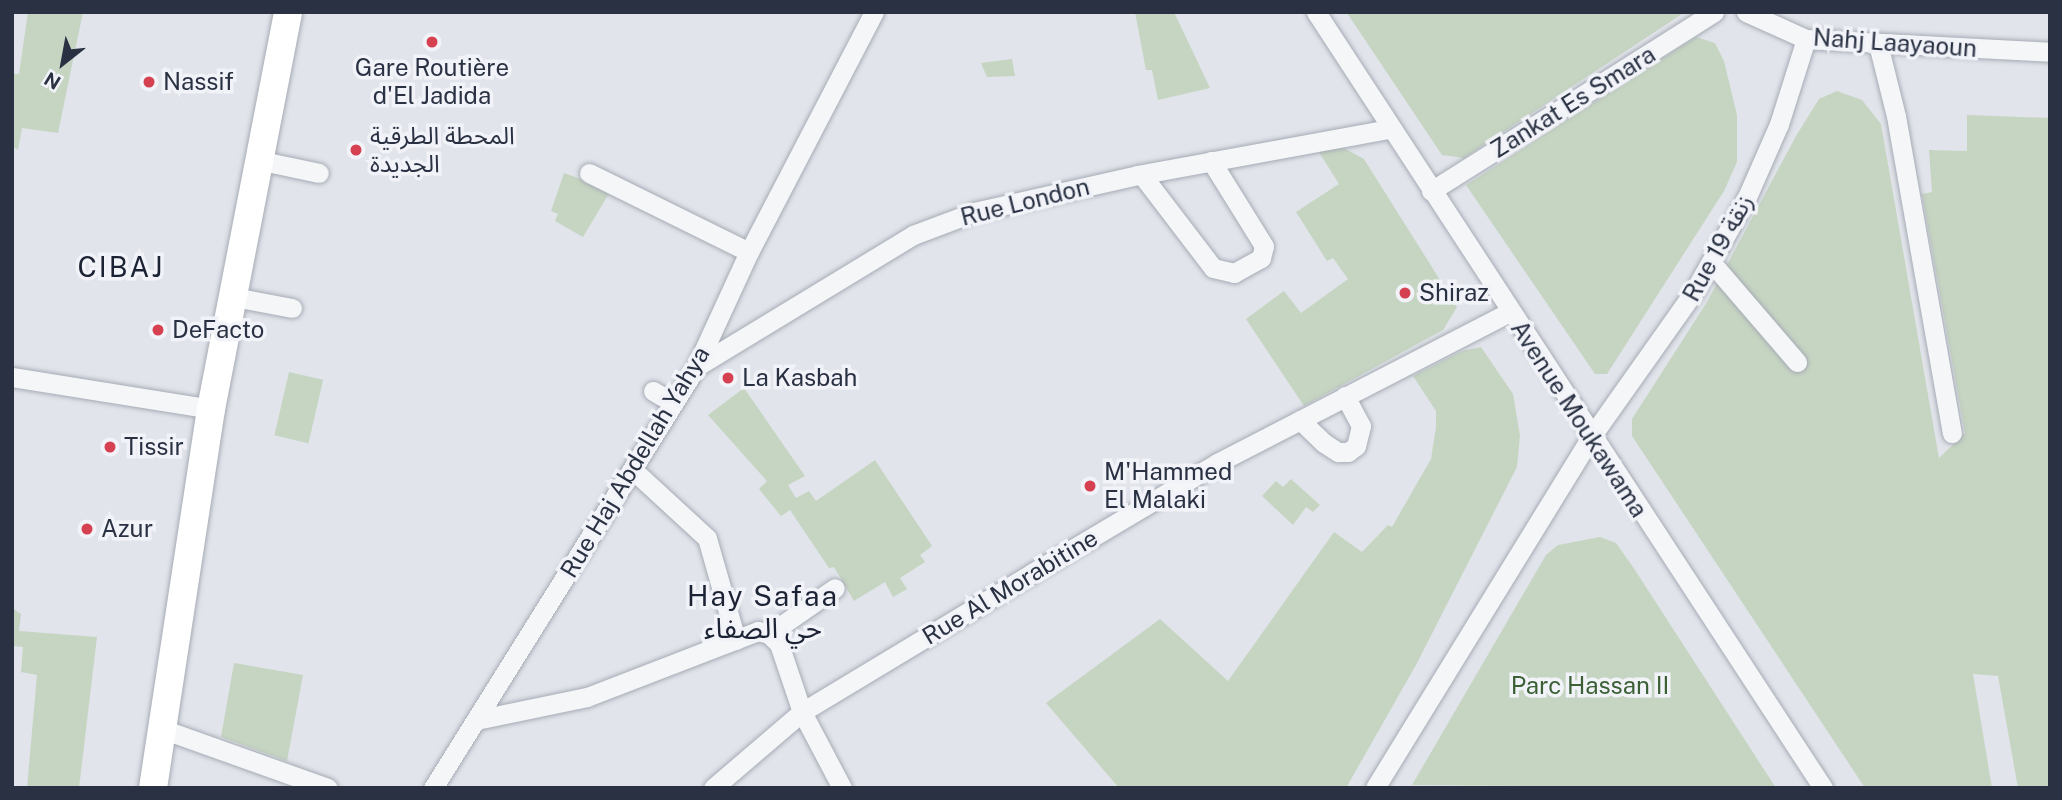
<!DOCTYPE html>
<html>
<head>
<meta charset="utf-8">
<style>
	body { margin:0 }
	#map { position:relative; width:2062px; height:800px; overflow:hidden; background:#e1e4ea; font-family:"Public Sans","Noto Sans Arabic",sans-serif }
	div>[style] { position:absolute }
	.green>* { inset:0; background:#c6d5c2; transform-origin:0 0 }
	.roads { filter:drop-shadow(0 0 2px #a6abb5) drop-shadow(0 0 2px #a6abb5) }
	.street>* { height:19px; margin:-9.5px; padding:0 9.5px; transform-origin:9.5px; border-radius:9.5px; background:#f4f6f8 }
	.secondary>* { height:28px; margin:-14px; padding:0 14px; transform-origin:14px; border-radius:14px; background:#fff }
	.dots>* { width:19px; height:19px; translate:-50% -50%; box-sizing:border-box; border:4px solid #f1f3f8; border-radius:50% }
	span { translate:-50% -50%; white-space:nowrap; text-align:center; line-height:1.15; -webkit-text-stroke:7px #f1f3f8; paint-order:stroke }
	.street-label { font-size:24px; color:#293143 }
	.poi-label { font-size:24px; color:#293143 }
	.left { translate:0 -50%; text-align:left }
	.park-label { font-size:24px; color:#3b6035 }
	.quarter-label { font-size:28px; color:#1b2234; letter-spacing:2px }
	.frame { position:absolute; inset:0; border:14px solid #293143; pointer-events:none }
	.north { position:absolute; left:28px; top:28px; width:70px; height:70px; -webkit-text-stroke:5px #f1f3f8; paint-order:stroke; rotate:211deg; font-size:19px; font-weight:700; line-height:28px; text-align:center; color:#293143 }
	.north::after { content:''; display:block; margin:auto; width:24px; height:32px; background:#293143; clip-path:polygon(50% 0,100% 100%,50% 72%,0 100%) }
</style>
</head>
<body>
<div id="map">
	<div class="green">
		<div style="clip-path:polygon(28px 12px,83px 12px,58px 133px,22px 128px,18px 150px,12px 146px,12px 74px,19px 74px)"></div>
		<div style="clip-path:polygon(1135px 12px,1174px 12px,1210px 88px,1158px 100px,1152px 70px,1146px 70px)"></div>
		<div style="clip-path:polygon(1685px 12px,1464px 158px,1442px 155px,1347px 13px)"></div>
		<div style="clip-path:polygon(1696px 37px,1715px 43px,1724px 61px,1737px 115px,1737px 162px,1724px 191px,1607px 374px,1595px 374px,1466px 185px)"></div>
		<div style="clip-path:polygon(1012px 59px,1015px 76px,987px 77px,981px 63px)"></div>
		<div style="clip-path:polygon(1837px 91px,1862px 100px,1881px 124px,1939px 458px,1965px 433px,1922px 194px,1932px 192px,1929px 150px,1967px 151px,1967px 115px,2050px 118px,2050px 788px,2018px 788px,1998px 676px,1973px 674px,1992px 788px,1865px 788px,1632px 436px,1632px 419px,1707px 302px,1796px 136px,1819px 99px)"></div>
		<div style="clip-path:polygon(1340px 146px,1364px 159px,1457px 307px,1443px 330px,1304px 406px,1246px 319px,1284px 291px,1301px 313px,1348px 279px,1333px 258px,1327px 261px,1296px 212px,1339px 184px,1317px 149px)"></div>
		<div style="clip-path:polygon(564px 173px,611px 190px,583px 237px,555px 221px,558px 214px,551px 211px)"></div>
		<div style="clip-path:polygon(1481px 347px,1513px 394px,1520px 436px,1517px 467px,1416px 665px,1346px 788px,1119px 788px,1046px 703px,1160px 619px,1228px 681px,1334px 532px,1362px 552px,1388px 525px,1392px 527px,1431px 459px,1436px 427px,1436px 411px,1413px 376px,1462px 351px)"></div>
		<div style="left:289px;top:372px;width:35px;height:65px;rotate:13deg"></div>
		<div style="clip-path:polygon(744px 388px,805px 476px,788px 485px,796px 498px,809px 491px,816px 501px,875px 460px,932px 546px,920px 555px,925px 562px,900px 578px,907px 589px,893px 597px,885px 582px,854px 601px,834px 567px,829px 568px,790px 510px,781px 516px,759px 489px,767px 481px,708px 415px)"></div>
		<div style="clip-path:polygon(1291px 479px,1320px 505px,1313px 512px,1306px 507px,1293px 525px,1262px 496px,1276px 481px,1283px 487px)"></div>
		<div style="clip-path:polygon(1600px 537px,1616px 543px,1633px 567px,1776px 788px,1412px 785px,1546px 555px,1558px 545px)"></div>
		<div style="clip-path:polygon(12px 608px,21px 614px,19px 631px,97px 637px,79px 788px,27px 788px,37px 675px,21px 672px,23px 647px,12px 646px)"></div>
		<div style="clip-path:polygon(234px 663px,303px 675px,287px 761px,221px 737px)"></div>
	</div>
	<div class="roads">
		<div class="street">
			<div style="left:1316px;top:12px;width:927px;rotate:56.84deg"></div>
			<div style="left:1746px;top:12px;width:66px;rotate:24.2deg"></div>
			<div style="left:1806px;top:39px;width:244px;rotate:3deg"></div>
			<div style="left:1878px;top:44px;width:74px;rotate:76deg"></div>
			<div style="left:1896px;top:116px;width:322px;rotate:80deg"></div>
			<div style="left:262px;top:161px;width:58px;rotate:11.9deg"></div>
			<div style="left:589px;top:173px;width:178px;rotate:26.3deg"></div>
			<div style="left:1142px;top:175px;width:117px;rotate:52.6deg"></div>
			<div style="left:1213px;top:268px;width:22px;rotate:13deg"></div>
			<div style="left:1234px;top:273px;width:31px;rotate:-29deg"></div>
			<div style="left:1261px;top:258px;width:12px;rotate:-76deg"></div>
			<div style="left:1264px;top:246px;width:100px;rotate:-121.9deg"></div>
			<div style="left:1431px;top:191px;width:335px;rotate:-32.3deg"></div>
			<div style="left:1711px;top:262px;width:132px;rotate:49.3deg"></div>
			<div style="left:234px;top:297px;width:59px;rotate:10.7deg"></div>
			<div style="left:696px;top:367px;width:254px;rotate:-31.3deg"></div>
			<div style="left:913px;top:235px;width:65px;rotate:-20.7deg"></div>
			<div style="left:974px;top:212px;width:168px;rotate:-12.7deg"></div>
			<div style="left:1138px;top:175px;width:255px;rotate:-10.4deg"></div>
			<div style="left:12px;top:377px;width:202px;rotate:9.1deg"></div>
			<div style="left:653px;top:391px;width:24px;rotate:30deg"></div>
			<div style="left:1300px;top:420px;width:33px;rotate:44deg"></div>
			<div style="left:1324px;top:443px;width:17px;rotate:33deg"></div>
			<div style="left:1338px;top:452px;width:10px"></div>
			<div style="left:1348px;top:452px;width:10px;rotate:-37deg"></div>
			<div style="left:1356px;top:446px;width:21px;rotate:-76deg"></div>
			<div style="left:1361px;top:426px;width:34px;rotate:-118deg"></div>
			<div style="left:633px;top:470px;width:100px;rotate:42.6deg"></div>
			<div style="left:707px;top:538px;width:106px;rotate:74.1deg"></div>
			<div style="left:769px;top:634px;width:80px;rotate:-34.9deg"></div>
			<div style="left:476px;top:720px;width:113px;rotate:-11.7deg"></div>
			<div style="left:587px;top:697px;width:183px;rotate:-21.1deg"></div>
			<div style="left:758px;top:631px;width:11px;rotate:15deg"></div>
			<div style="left:769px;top:634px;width:14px;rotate:45deg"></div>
			<div style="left:779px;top:644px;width:72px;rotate:71.3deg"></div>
			<div style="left:802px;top:712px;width:86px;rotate:62.2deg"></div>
			<div style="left:162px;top:729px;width:176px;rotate:19.6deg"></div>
			<div style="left:433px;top:788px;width:496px;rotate:-58deg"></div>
			<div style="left:696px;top:367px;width:127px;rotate:-65.3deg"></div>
			<div style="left:749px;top:252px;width:271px;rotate:-62.5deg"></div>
			<div style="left:713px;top:788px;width:117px;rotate:-40.5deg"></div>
			<div style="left:802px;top:712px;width:269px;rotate:-31.1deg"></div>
			<div style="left:1032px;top:573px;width:215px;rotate:-30.7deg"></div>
			<div style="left:1217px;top:463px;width:329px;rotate:-27.3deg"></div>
			<div style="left:1375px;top:788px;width:412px;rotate:-58.4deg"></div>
			<div style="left:1591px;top:437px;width:180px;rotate:-54.7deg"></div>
			<div style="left:1695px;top:290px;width:107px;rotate:-60.8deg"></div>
			<div style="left:1747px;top:197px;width:80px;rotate:-66.3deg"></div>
			<div style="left:1779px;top:124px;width:89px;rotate:-72.4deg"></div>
		</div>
		<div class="secondary">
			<div style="left:153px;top:788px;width:383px;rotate:-81.3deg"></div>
			<div style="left:211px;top:409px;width:404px;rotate:-79deg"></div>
		</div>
	</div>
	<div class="dots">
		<div style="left:432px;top:42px;background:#d54151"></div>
		<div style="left:149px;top:82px;background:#d54151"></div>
		<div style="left:356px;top:150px;background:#d54151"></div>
		<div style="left:1405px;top:293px;background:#d54151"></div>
		<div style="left:158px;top:330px;background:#d54151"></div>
		<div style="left:728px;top:378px;background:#d54151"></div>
		<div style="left:110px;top:447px;background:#d54151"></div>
		<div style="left:1090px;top:486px;background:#d54151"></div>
		<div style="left:87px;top:529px;background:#d54151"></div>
	</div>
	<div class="street-label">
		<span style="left:1895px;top:43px;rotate:4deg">Nahj Laayaoun</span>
		<span style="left:1573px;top:102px;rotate:-32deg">Zankat Es Smara</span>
		<span style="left:1025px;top:202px;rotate:-14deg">Rue London</span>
		<span style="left:1718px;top:248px;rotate:-61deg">Rue 19 زنقة</span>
		<span style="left:1579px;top:419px;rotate:57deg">Avenue Moukawama</span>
		<span style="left:635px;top:462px;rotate:-59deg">Rue Haj Abdellah Yahya</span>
		<span style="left:1010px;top:587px;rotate:-31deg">Rue Al Morabitine</span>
	</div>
	<div class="poi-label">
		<span style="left:432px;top:82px">Gare Routière<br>d'El Jadida</span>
		<span class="left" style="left:163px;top:82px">Nassif</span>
		<span class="left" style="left:370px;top:150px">المحطة الطرقية<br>الجديدة</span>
		<span class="left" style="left:1419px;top:293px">Shiraz</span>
		<span class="left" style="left:172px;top:330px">DeFacto</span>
		<span class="left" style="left:742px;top:378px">La Kasbah</span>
		<span class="left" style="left:124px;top:447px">Tissir</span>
		<span class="left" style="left:1104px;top:486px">M'Hammed<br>El Malaki</span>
		<span class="left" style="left:101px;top:529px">Azur</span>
	</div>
	<div class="park-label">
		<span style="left:1590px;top:686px">Parc Hassan II</span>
	</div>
	<div class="quarter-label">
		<span style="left:121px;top:267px">CIBAJ</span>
		<span style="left:763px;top:612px">Hay Safaa<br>حي الصفاء</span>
	</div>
	<div class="frame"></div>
	<div class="north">N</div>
</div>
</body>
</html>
